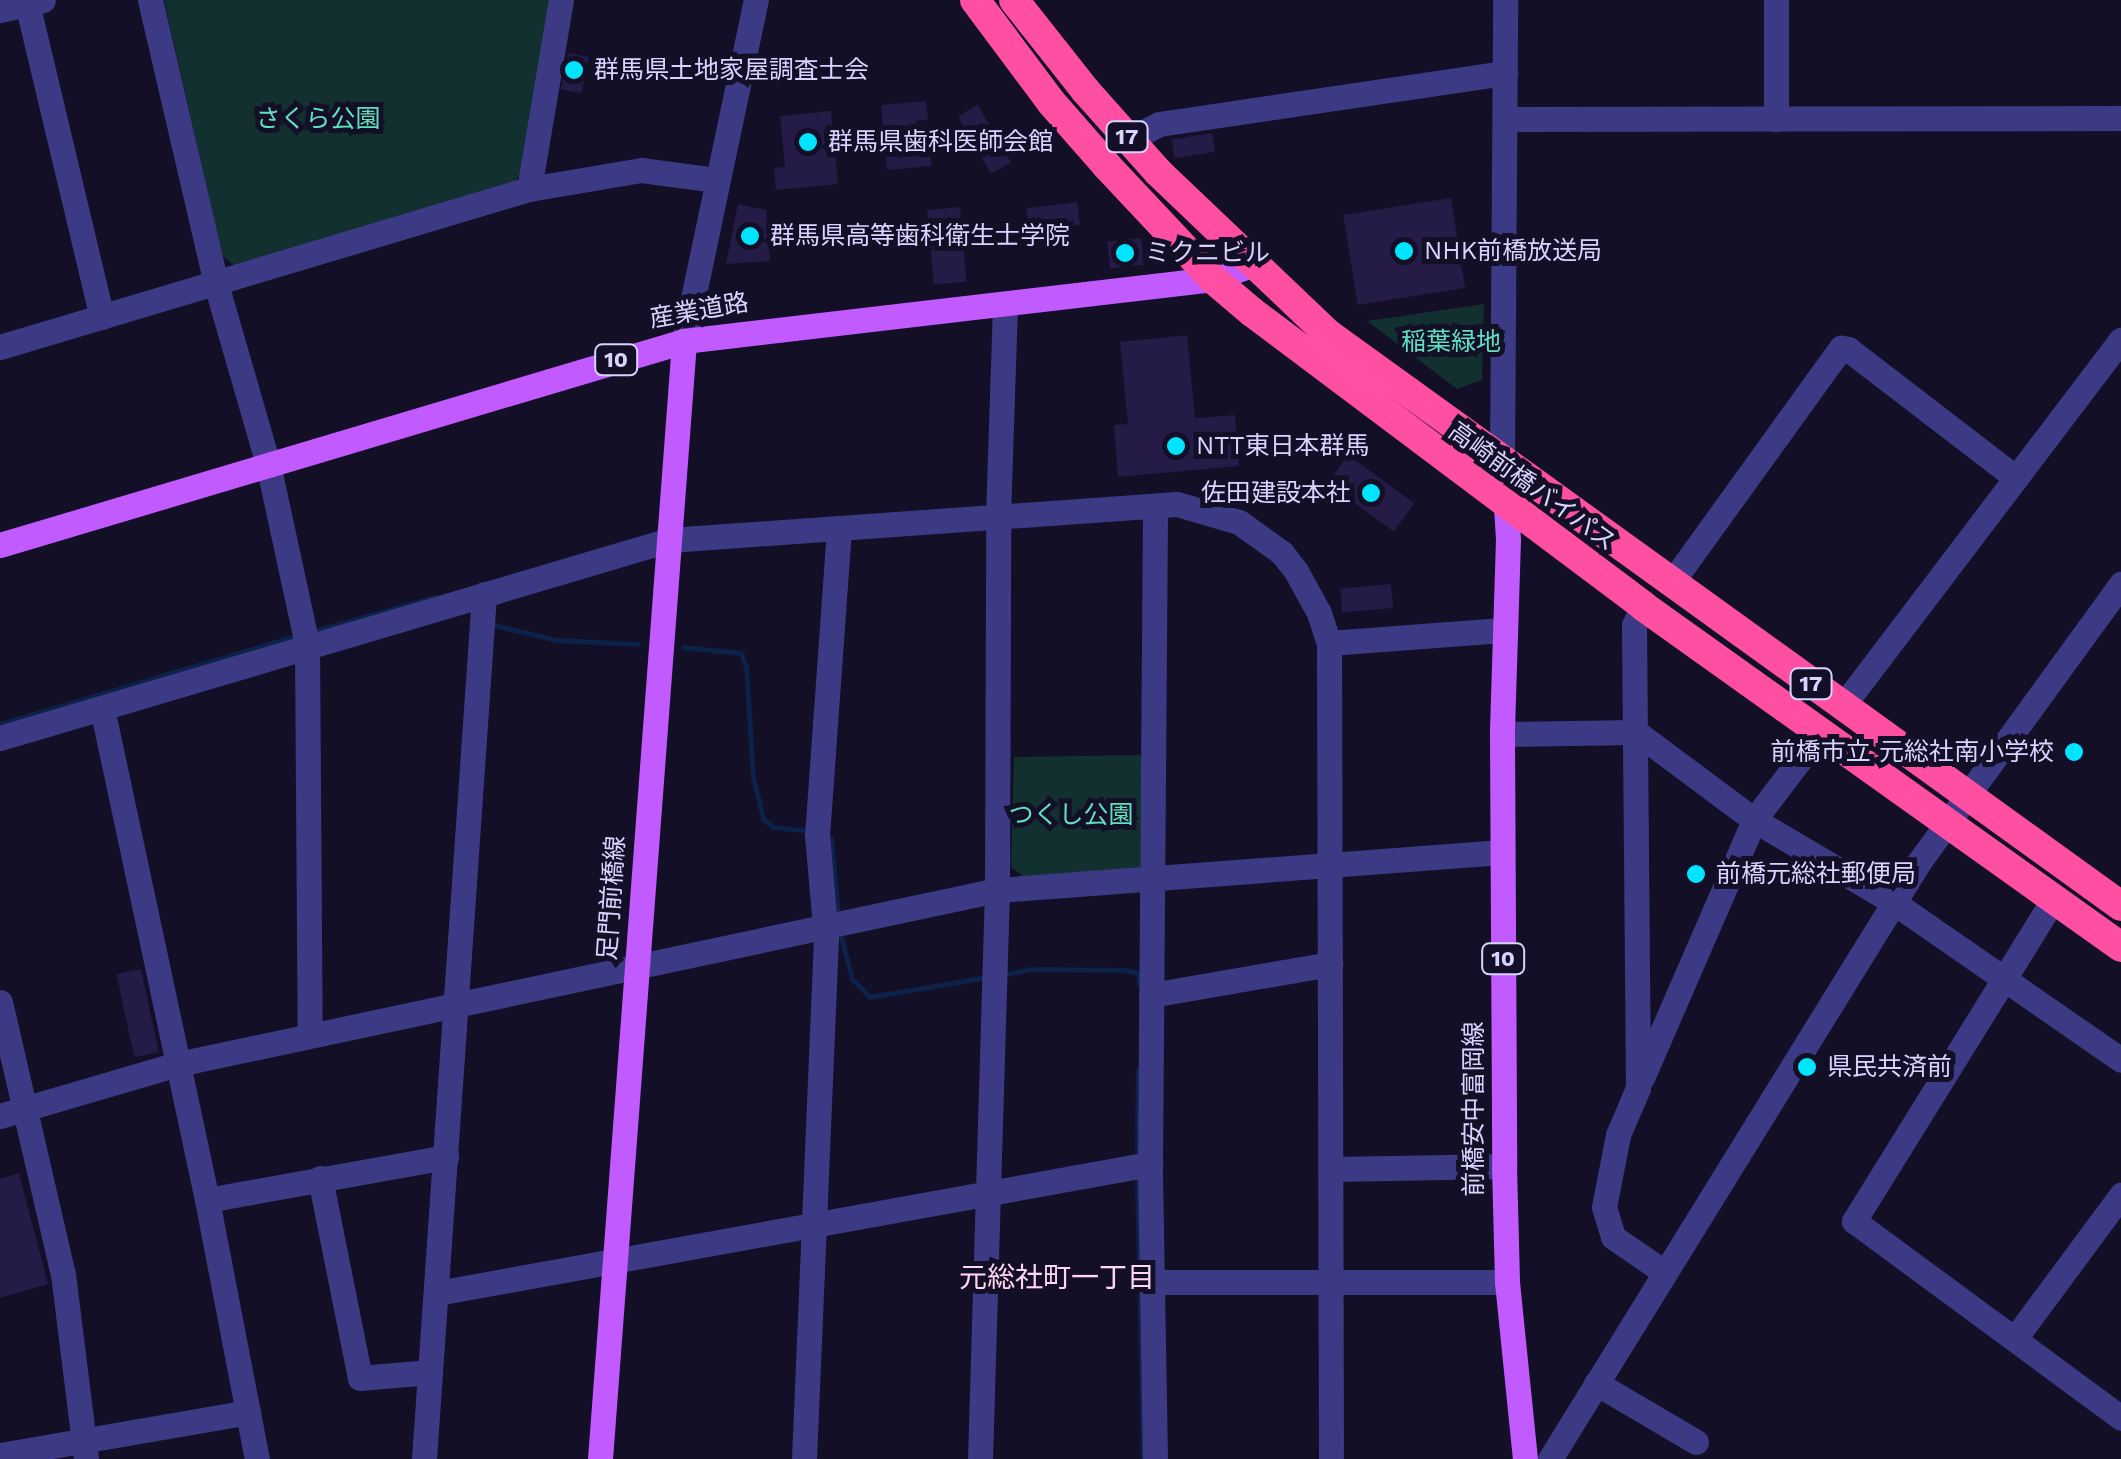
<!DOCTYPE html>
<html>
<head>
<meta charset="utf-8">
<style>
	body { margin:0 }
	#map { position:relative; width:2121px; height:1459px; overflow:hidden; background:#130f26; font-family:"Work Sans","Noto Sans JP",sans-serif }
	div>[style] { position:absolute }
	.green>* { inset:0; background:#12302f }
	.stream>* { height:5px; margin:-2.5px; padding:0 2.5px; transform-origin:2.5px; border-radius:2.5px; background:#0c2248 }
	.building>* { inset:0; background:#241b47; transform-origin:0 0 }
	.minor>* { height:25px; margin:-12.5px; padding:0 12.5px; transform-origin:12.5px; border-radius:12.5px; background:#3d3a85 }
	.major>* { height:25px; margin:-12.5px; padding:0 12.5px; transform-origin:12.5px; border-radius:12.5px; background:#c25bff }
	.highway>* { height:30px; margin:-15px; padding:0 15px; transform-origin:15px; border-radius:15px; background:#ff4fa3 }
	.dots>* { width:28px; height:28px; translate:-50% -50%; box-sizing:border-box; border:5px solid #130f26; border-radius:50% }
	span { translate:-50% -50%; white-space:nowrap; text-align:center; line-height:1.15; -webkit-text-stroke:10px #130f26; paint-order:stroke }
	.shield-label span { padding:2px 8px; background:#130f26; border:2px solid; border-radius:8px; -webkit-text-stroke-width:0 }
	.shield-label { font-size:22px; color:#d9d4ff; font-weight:700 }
	.poi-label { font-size:25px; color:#d9d4ff }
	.left { translate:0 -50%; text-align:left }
	.right { translate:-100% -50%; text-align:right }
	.park-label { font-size:25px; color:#5fe0c0 }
	.street-label { font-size:25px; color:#d9d4ff }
	.neighbourhood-label { font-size:28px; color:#ffd6f0 }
</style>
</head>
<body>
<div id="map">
	<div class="green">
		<div style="clip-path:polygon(164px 0,550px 0,520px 175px,512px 185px,238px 269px,222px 255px)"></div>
		<div style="clip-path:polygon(1484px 304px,1482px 380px,1457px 389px,1367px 321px)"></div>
		<div style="clip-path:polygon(1142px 755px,1140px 868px,1024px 877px,1011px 867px,1014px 757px)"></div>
	</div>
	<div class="stream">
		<div style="left:490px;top:624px;width:68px;rotate:13.6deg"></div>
		<div style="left:556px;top:640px;width:82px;rotate:2.8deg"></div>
		<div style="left:314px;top:631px;width:125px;rotate:-15.8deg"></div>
		<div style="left:683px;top:647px;width:58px;rotate:5.9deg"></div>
		<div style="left:741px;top:653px;width:14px;rotate:69deg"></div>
		<div style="left:746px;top:666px;width:111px;rotate:86.4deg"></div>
		<div style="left:753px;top:777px;width:43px;rotate:76.6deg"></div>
		<div style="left:763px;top:819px;width:13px;rotate:39deg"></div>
		<div style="left:773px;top:827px;width:37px;rotate:6deg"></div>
		<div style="left:0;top:724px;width:312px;rotate:-16.6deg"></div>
		<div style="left:825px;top:836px;width:6px;rotate:18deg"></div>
		<div style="left:831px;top:838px;width:78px;rotate:84.9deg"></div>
		<div style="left:840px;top:932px;width:49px;rotate:75.7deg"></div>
		<div style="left:852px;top:979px;width:25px;rotate:45deg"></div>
		<div style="left:870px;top:997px;width:119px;rotate:-9.7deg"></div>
		<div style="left:1002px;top:975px;width:30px;rotate:-12deg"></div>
		<div style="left:1031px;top:969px;width:95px;rotate:0.6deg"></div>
		<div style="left:1126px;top:970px;width:12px;rotate:14deg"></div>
		<div style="left:1138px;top:973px;width:11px;rotate:85deg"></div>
		<div style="left:1137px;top:1159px;width:89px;rotate:-89.4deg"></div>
		<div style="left:1137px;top:1175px;width:284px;rotate:88.8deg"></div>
	</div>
	<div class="building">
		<div style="left:568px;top:53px;width:21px;height:37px;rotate:11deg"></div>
		<div style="clip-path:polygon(926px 101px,928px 120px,916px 121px,918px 153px,930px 152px,932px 166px,887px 170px,881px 105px)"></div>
		<div style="left:978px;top:105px;width:66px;height:23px;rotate:60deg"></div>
		<div style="clip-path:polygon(831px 111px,838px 184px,776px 190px,774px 168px,785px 167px,780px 116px)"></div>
		<div style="left:1212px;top:133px;width:19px;height:41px;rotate:81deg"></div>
		<div style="left:1451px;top:198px;width:91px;height:109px;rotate:81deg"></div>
		<div style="left:1077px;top:202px;width:23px;height:51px;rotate:83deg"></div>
		<div style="clip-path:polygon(738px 204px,766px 210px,770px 261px,726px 264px)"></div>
		<div style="left:960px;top:207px;width:75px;height:33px;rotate:85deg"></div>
		<div style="left:1141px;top:238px;width:27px;height:34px;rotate:84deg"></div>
		<div style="clip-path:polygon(1187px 335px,1195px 418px,1235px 415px,1239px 466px,1118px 477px,1114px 425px,1128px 424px,1120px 342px)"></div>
		<div style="left:1348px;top:455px;width:82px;height:35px;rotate:36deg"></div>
		<div style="left:1391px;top:584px;width:24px;height:51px;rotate:85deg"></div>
		<div style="left:141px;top:969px;width:85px;height:25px;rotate:78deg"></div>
		<div style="clip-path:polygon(19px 1173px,48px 1284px,0 1298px,0 1179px)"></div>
	</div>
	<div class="minor">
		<div style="left:150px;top:0;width:292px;rotate:76.9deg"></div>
		<div style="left:216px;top:284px;width:187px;rotate:73.9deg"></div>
		<div style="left:268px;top:464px;width:185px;rotate:77.8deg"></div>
		<div style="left:307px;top:645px;width:390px;rotate:89.6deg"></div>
		<div style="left:27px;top:3px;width:323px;rotate:76.6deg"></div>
		<div style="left:0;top:10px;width:44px;rotate:-13.1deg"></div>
		<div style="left:1506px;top:119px;width:614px;rotate:-0.09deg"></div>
		<div style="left:1776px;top:119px;width:119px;rotate:-90deg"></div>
		<div style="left:1129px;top:140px;width:34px;rotate:-28deg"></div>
		<div style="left:1159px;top:124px;width:350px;rotate:-8.4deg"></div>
		<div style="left:529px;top:189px;width:192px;rotate:-80.4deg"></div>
		<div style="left:684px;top:341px;width:349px;rotate:-78.1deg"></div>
		<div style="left:0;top:347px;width:552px;rotate:-16.63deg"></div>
		<div style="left:529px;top:189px;width:114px;rotate:-9.6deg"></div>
		<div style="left:641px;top:170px;width:77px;rotate:7.5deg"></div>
		<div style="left:1502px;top:459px;width:459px;rotate:-89.6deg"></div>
		<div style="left:1672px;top:582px;width:289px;rotate:-54.2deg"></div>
		<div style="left:1841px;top:348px;width:7px;rotate:8deg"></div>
		<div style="left:1848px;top:349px;width:210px;rotate:37.5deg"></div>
		<div style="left:1643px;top:606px;width:21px;rotate:115deg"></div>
		<div style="left:1634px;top:625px;width:463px;rotate:89.5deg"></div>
		<div style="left:1638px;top:1088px;width:51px;rotate:113.1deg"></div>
		<div style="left:1618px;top:1135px;width:73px;rotate:101deg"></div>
		<div style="left:1604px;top:1207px;width:31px;rotate:73deg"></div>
		<div style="left:1613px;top:1237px;width:62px;rotate:34.5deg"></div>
		<div style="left:1329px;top:643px;width:174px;rotate:-4.3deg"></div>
		<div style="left:1842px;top:707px;width:461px;rotate:-52.8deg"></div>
		<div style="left:102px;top:708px;width:503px;rotate:77.95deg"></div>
		<div style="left:207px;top:1200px;width:264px;rotate:79.1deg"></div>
		<div style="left:1502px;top:734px;width:134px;rotate:-0.9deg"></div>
		<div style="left:1636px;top:732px;width:147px;rotate:36.7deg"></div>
		<div style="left:1754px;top:820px;width:161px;rotate:30.5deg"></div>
		<div style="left:1893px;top:902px;width:277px;rotate:34.7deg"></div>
		<div style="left:0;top:738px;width:698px;rotate:-16.49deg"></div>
		<div style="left:669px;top:540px;width:509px;rotate:-4.05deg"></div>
		<div style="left:1177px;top:504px;width:65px;rotate:16.2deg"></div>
		<div style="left:1239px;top:522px;width:53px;rotate:35.8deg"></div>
		<div style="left:1282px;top:553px;width:23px;rotate:52deg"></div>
		<div style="left:1296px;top:571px;width:48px;rotate:61.3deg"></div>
		<div style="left:1319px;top:613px;width:32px;rotate:72deg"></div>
		<div style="left:1329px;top:643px;width:816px;rotate:89.86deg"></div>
		<div style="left:2053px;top:900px;width:378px;rotate:121.8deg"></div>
		<div style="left:1854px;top:1221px;width:332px;rotate:36.4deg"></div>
		<div style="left:1151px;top:995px;width:182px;rotate:-9.8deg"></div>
		<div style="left:0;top:1002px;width:279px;rotate:77deg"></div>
		<div style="left:63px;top:1274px;width:186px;rotate:82.9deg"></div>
		<div style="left:1642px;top:1078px;width:281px;rotate:-66.5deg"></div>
		<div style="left:1754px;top:820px;width:109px;rotate:-52.8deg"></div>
		<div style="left:0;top:1116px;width:185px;rotate:-16.3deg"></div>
		<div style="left:178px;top:1064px;width:837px;rotate:-11.99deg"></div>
		<div style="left:997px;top:890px;width:506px;rotate:-4.3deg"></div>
		<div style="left:1333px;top:1169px;width:171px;rotate:-1deg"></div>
		<div style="left:320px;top:1178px;width:204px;rotate:78.7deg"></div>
		<div style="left:360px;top:1378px;width:70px;rotate:-4.9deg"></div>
		<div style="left:207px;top:1200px;width:243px;rotate:-10.2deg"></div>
		<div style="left:1151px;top:1282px;width:356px"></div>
		<div style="left:437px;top:1293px;width:725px;rotate:-10.26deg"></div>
		<div style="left:2016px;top:1337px;width:177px;rotate:-53.5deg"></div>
		<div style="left:1596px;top:1383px;width:116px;rotate:30.5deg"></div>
		<div style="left:0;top:1455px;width:252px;rotate:-9.8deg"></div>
		<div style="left:424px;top:1459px;width:867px;rotate:-86.03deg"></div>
		<div style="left:804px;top:1459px;width:521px;rotate:-87.58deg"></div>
		<div style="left:826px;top:938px;width:102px;rotate:-95deg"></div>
		<div style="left:817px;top:836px;width:308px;rotate:-85.9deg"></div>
		<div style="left:980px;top:1459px;width:569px;rotate:-88.29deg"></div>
		<div style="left:997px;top:890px;width:374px;rotate:-89.8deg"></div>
		<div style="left:998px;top:516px;width:212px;rotate:-88.1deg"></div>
		<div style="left:1155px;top:1459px;width:295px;rotate:-91deg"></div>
		<div style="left:1150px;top:1164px;width:658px;rotate:-89.56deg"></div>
		<div style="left:1550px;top:1459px;width:702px;rotate:-58.28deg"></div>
		<div style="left:1919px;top:862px;width:344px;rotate:-54deg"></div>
	</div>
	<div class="major">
		<div style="left:1505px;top:489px;width:50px;rotate:86.6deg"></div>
		<div style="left:1508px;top:539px;width:195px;rotate:91.8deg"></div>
		<div style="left:1502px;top:734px;width:432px;rotate:89.7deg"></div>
		<div style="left:1504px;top:1166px;width:116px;rotate:88.5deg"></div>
		<div style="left:1507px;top:1282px;width:178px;rotate:84.2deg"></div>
		<div style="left:0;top:545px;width:714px;rotate:-16.61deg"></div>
		<div style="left:684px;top:341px;width:533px;rotate:-6.68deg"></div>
		<div style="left:1213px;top:279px;width:40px;rotate:-20.2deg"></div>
		<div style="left:600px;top:1459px;width:1121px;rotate:-85.7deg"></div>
	</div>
	<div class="highway">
		<div style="left:975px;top:0;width:127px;rotate:53.3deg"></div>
		<div style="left:1051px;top:102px;width:85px;rotate:48.8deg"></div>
		<div style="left:1107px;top:166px;width:155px;rotate:46.8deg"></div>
		<div style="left:1213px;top:279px;width:51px;rotate:40.2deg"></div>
		<div style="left:1252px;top:312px;width:489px;rotate:36.9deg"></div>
		<div style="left:1643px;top:606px;width:587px;rotate:35.5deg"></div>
		<div style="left:1014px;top:0;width:115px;rotate:51.7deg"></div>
		<div style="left:1085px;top:90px;width:110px;rotate:48.3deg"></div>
		<div style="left:1158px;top:172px;width:235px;rotate:43.6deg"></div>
		<div style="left:1328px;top:334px;width:978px;rotate:35.8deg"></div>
	</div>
	<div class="dots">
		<div style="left:574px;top:70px;background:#00e5ff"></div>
		<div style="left:808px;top:142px;background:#00e5ff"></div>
		<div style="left:750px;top:236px;background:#00e5ff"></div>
		<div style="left:1404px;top:251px;background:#00e5ff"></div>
		<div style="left:1125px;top:253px;background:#00e5ff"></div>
		<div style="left:1176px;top:446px;background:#00e5ff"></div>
		<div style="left:1371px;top:493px;background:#00e5ff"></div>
		<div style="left:2074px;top:752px;background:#00e5ff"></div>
		<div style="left:1696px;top:874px;background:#00e5ff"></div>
		<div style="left:1807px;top:1067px;background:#00e5ff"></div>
	</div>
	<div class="shield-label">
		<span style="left:1127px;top:137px">17</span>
		<span style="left:616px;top:360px">10</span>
		<span style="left:1811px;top:684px">17</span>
		<span style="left:1503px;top:959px">10</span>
	</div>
	<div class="poi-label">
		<span class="left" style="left:594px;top:70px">群馬県土地家屋調査士会</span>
		<span class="left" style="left:828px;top:142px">群馬県歯科医師会館</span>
		<span class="left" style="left:770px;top:236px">群馬県高等歯科衛生士学院</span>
		<span class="left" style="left:1424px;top:251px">NHK前橋放送局</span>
		<span class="left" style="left:1145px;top:253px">ミクニビル</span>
		<span class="left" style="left:1196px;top:446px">NTT東日本群馬</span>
		<span class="right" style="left:1351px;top:493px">佐田建設本社</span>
		<span class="right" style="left:2054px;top:752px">前橋市立 元総社南小学校</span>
		<span class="left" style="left:1716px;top:874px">前橋元総社郵便局</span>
		<span class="left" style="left:1827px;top:1067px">県民共済前</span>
	</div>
	<div class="park-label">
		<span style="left:318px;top:119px">さくら公園</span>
		<span style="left:1451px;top:342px">稲葉緑地</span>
		<span style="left:1071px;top:815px">つくし公園</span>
	</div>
	<div class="street-label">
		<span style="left:699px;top:311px;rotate:-10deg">産業道路</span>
		<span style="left:1532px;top:487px;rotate:36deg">高崎前橋バイパス</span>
		<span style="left:612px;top:898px;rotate:-86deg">足門前橋線</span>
		<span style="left:1474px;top:1109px;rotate:-90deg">前橋安中富岡線</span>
	</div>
	<div class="neighbourhood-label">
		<span style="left:1057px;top:1278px">元総社町一丁目</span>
	</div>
</div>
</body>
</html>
